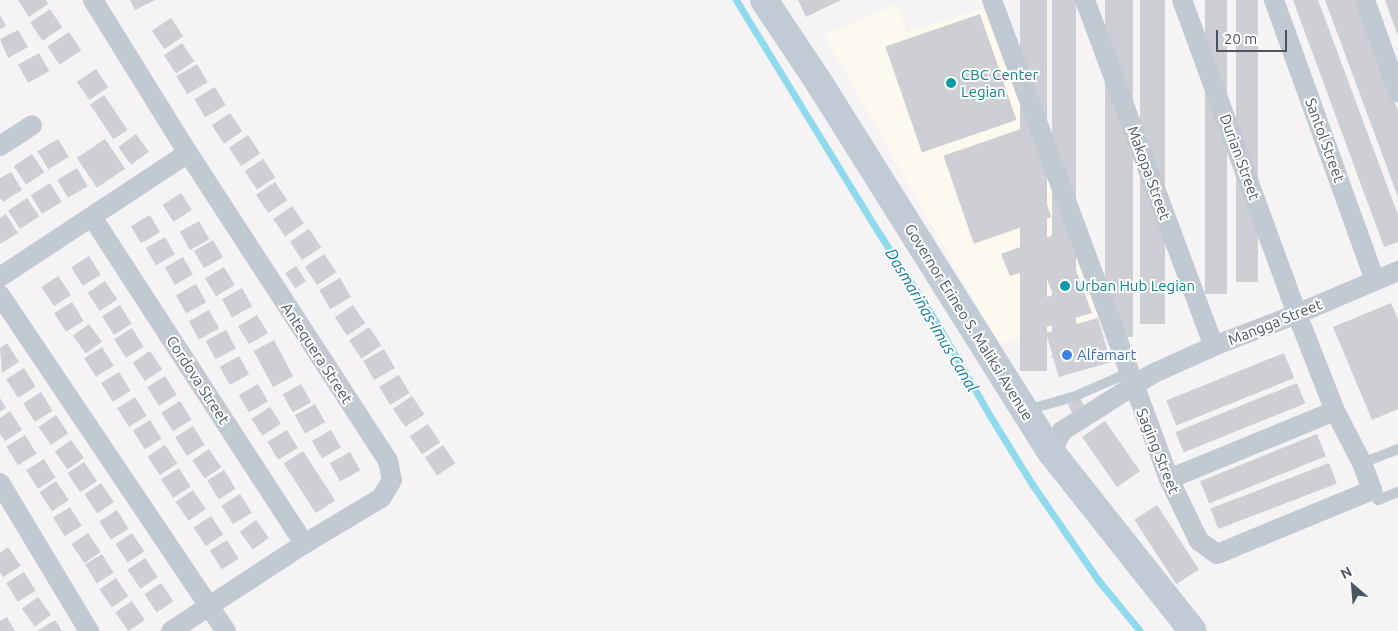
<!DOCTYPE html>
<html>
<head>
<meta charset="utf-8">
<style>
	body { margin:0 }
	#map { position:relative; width:1398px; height:631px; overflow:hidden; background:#f5f3f3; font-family:Ubuntu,sans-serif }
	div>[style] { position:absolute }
	.commercial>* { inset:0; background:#fdf9ef }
	.stream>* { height:7px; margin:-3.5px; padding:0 3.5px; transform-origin:3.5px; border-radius:3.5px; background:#90daee }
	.building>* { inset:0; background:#cdcfd5; transform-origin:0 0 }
	.service>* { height:10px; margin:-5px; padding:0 5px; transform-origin:5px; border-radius:5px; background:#c1cad2 }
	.minor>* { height:20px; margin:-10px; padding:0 10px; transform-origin:10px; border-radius:10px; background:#c1cad2 }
	.secondary>* { height:28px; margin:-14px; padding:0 14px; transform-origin:14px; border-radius:14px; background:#c1cbd6 }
	.dots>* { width:14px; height:14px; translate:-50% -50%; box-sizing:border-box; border:2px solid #fff; border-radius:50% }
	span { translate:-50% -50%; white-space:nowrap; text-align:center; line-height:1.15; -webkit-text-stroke:4px #fff; paint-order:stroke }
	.culture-label { font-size:15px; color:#0d838f }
	.left { translate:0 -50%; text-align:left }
	.street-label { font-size:15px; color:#4a5661 }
	.shop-label { font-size:15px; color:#366cbe }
	.water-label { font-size:16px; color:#0c7c9b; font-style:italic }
	.north { position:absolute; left:1328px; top:561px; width:50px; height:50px; -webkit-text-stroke:4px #fff; paint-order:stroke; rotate:333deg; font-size:14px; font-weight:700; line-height:20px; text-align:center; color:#4a5661 }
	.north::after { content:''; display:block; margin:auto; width:18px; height:22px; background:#4a5661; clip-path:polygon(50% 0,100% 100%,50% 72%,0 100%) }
	.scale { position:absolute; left:1216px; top:30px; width:71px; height:22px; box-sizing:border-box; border:2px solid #4a5661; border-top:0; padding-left:6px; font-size:15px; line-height:18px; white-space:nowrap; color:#4a5661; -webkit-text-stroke:4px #fff; paint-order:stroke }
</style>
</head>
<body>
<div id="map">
	<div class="commercial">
		<div style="clip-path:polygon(897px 4px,907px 32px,988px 7px,1099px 317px,999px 344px,824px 35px)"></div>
	</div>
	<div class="stream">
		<div style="left:736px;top:0;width:270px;rotate:58.5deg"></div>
		<div style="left:877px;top:230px;width:109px;rotate:57.3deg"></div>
		<div style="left:936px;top:322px;width:108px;rotate:60.1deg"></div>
		<div style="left:990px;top:416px;width:80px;rotate:58.3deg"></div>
		<div style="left:1032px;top:484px;width:116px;rotate:55.5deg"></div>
		<div style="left:1098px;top:580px;width:66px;rotate:50.5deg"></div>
	</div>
	<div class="building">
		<div style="clip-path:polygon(18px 0,46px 0,48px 4px,29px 17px)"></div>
		<div style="clip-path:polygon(130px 0,155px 0,135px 10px)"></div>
		<div style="clip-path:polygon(798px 0,841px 0,806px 17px)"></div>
		<div style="left:1020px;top:0;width:27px;height:371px"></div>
		<div style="left:1052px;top:0;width:24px;height:358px"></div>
		<div style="left:1105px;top:0;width:28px;height:337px"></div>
		<div style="left:1140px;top:0;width:25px;height:324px"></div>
		<div style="left:1205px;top:0;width:22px;height:294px"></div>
		<div style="left:1236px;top:0;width:22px;height:282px"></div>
		<div style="clip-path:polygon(1293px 0,1318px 0,1398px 215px,1398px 242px,1384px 247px)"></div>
		<div style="clip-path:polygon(1325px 0,1357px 0,1365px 21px,1398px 111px,1398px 197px)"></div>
		<div style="clip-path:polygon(1385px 0,1398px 0,1398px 36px)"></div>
		<div style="left:50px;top:9px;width:22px;height:24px;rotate:56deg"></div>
		<div style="left:980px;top:14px;width:112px;height:100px;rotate:71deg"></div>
		<div style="clip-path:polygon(0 15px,6px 26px,0 29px)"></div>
		<div style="left:171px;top:18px;width:22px;height:23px;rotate:56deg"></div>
		<div style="clip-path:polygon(18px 30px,28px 47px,8px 58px,0 39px)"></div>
		<div style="left:69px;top:32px;width:22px;height:26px;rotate:56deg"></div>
		<div style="left:182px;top:43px;width:22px;height:22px;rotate:56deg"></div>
		<div style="left:39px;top:53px;width:21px;height:24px;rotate:61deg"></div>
		<div style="left:197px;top:64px;width:21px;height:24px;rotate:59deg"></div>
		<div style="left:96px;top:69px;width:22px;height:23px;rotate:56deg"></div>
		<div style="left:215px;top:87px;width:21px;height:24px;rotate:59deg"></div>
		<div style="left:104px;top:95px;width:42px;height:17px;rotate:56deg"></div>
		<div style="left:230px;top:113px;width:22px;height:22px;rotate:56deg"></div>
		<div style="left:1021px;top:129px;width:93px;height:82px;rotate:71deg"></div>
		<div style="left:136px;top:134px;width:22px;height:22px;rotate:54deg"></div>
		<div style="left:248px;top:135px;width:22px;height:23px;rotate:56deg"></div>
		<div style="left:58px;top:139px;width:21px;height:24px;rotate:59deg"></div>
		<div style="left:105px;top:139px;width:36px;height:34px;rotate:56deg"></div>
		<div style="left:32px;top:154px;width:22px;height:22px;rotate:56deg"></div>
		<div style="left:263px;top:159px;width:22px;height:22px;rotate:56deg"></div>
		<div style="left:77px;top:168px;width:21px;height:23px;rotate:59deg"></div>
		<div style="clip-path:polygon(11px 172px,22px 190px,3px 202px,0 198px,0 178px)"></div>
		<div style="left:275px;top:182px;width:22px;height:23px;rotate:56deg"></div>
		<div style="left:50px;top:183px;width:22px;height:23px;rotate:58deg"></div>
		<div style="left:181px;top:193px;width:20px;height:22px;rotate:57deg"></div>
		<div style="left:27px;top:198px;width:22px;height:23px;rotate:56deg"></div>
		<div style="left:292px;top:206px;width:21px;height:23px;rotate:55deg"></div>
		<div style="clip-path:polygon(6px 214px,18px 233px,0 244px,0 218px)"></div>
		<div style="left:150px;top:215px;width:20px;height:22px;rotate:60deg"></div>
		<div style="left:199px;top:221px;width:21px;height:22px;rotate:61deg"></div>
		<div style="left:309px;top:229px;width:22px;height:23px;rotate:56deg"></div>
		<div style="clip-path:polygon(1062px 232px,1092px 313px,1036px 330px,1027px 304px,1053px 295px,1042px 266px,1010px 276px,1001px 254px)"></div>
		<div style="left:165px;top:237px;width:20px;height:22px;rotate:60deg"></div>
		<div style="left:213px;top:240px;width:20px;height:22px;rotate:60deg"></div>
		<div style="left:324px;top:254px;width:22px;height:23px;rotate:56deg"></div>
		<div style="left:89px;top:256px;width:22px;height:21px;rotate:58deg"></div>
		<div style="left:183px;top:257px;width:20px;height:21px;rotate:60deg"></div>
		<div style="left:296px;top:266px;width:18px;height:13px;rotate:56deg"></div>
		<div style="left:224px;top:267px;width:21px;height:22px;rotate:59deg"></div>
		<div style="left:58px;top:276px;width:23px;height:20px;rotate:56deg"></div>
		<div style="left:340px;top:278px;width:22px;height:24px;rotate:60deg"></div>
		<div style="left:105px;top:281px;width:22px;height:21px;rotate:56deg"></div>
		<div style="left:196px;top:284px;width:21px;height:23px;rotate:61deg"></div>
		<div style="left:242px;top:288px;width:21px;height:23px;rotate:61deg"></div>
		<div style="left:72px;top:302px;width:22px;height:21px;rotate:58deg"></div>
		<div style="clip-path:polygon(1391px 303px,1398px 319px,1398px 409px,1372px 420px,1333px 327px)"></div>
		<div style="left:120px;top:305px;width:22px;height:21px;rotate:58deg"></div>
		<div style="left:353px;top:305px;width:22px;height:22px;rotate:56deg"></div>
		<div style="left:209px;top:310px;width:21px;height:23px;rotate:61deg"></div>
		<div style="left:257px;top:315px;width:21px;height:22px;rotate:59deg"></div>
		<div style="left:1098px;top:318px;width:46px;height:54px;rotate:74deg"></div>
		<div style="left:89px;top:324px;width:22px;height:20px;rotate:54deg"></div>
		<div style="left:369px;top:327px;width:22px;height:24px;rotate:56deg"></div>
		<div style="left:132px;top:328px;width:22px;height:21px;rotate:58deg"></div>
		<div style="left:226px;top:330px;width:21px;height:23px;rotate:62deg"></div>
		<div style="left:274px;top:340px;width:41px;height:23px;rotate:62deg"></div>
		<div style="clip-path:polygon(7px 343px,19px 362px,2px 373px,0 348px)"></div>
		<div style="left:102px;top:347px;width:22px;height:21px;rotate:58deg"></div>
		<div style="left:384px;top:349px;width:22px;height:24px;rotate:60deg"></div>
		<div style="left:150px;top:351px;width:22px;height:21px;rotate:56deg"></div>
		<div style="left:1284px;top:353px;width:27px;height:127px;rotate:68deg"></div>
		<div style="left:239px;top:356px;width:21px;height:22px;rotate:61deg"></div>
		<div style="left:24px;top:368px;width:22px;height:21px;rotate:58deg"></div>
		<div style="left:119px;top:372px;width:22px;height:21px;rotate:58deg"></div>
		<div style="left:399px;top:375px;width:21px;height:23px;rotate:59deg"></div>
		<div style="left:165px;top:376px;width:22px;height:21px;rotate:58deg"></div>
		<div style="left:1297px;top:383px;width:22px;height:131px;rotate:68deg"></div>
		<div style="left:258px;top:384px;width:20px;height:22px;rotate:60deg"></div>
		<div style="left:301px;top:384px;width:21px;height:21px;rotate:61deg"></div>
		<div style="left:41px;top:392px;width:22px;height:21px;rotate:58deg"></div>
		<div style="left:412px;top:396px;width:22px;height:23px;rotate:56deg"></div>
		<div style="left:135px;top:397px;width:22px;height:21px;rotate:58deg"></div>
		<div style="clip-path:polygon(0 398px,6px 408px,0 412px)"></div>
		<div style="left:1080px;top:398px;width:10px;height:14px;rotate:61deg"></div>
		<div style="left:180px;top:401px;width:22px;height:22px;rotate:58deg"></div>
		<div style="left:315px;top:404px;width:21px;height:23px;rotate:61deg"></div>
		<div style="left:270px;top:407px;width:20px;height:22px;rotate:57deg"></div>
		<div style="clip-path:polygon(10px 411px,22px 430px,5px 441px,0 434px,0 418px)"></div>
		<div style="left:56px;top:415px;width:22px;height:21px;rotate:56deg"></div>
		<div style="left:150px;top:420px;width:22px;height:20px;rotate:58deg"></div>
		<div style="left:1105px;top:421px;width:61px;height:28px;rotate:55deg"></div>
		<div style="left:428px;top:424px;width:22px;height:22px;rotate:56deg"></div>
		<div style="left:193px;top:426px;width:22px;height:21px;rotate:58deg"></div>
		<div style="left:287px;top:430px;width:21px;height:23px;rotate:59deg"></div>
		<div style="left:331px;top:430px;width:20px;height:22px;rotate:60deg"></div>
		<div style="left:1317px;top:434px;width:24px;height:126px;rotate:68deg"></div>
		<div style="left:25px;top:435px;width:22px;height:22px;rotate:58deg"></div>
		<div style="left:71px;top:440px;width:22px;height:20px;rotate:54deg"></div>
		<div style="left:165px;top:445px;width:22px;height:21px;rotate:56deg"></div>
		<div style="left:443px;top:445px;width:22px;height:22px;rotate:56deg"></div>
		<div style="left:209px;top:449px;width:22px;height:20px;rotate:56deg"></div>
		<div style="left:303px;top:451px;width:59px;height:23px;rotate:57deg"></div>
		<div style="left:350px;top:452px;width:21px;height:23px;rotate:61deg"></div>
		<div style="left:44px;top:459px;width:22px;height:21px;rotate:58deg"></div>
		<div style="left:84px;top:462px;width:23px;height:20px;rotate:56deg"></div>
		<div style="left:1329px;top:463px;width:22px;height:127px;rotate:69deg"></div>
		<div style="left:179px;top:468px;width:22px;height:21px;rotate:58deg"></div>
		<div style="left:224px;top:470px;width:22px;height:20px;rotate:58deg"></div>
		<div style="left:56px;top:481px;width:23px;height:20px;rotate:56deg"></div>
		<div style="left:101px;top:483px;width:23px;height:20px;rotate:56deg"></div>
		<div style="left:193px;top:490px;width:23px;height:21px;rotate:56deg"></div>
		<div style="left:240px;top:494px;width:22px;height:22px;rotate:58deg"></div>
		<div style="left:1157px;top:505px;width:77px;height:27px;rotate:57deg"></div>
		<div style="left:70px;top:507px;width:22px;height:20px;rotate:58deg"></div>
		<div style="left:117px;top:510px;width:22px;height:21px;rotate:58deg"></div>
		<div style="left:211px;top:516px;width:22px;height:21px;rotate:56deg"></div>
		<div style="left:256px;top:520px;width:22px;height:20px;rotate:54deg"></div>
		<div style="left:88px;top:533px;width:23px;height:20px;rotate:56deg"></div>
		<div style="left:132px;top:533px;width:22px;height:20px;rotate:56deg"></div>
		<div style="left:227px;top:540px;width:22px;height:20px;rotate:58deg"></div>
		<div style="clip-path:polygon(8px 547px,21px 566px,3px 577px,0 572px,0 553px)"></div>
		<div style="left:102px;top:554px;width:22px;height:20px;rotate:58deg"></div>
		<div style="left:145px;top:558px;width:23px;height:21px;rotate:56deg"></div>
		<div style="left:24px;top:572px;width:22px;height:21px;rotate:58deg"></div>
		<div style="left:116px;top:578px;width:22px;height:20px;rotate:56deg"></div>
		<div style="left:161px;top:583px;width:22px;height:20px;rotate:56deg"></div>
		<div style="left:38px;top:597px;width:22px;height:20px;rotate:54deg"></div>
		<div style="left:132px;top:601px;width:23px;height:20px;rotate:56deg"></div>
		<div style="clip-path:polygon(7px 617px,15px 631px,0 631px,0 621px)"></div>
		<div style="clip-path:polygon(55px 620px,62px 631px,37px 631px)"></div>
	</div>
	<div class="service">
		<div style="left:1027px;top:410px;width:48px;rotate:-15.8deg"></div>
		<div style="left:1073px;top:397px;width:60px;rotate:-23.6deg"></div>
		<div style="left:1128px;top:373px;width:5px"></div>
		<div style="left:1362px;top:463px;width:39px;rotate:-21deg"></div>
		<div style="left:1372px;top:490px;width:12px;rotate:59deg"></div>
		<div style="left:1378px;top:500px;width:22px;rotate:-22deg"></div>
	</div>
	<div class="minor">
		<div style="left:93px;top:0;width:180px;rotate:58.2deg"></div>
		<div style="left:188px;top:153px;width:367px;rotate:57deg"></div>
		<div style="left:388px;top:461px;width:19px;rotate:78deg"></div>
		<div style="left:392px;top:480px;width:21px;rotate:121deg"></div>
		<div style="left:381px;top:498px;width:90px;rotate:149.1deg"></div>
		<div style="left:304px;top:544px;width:159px;rotate:146.8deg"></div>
		<div style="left:992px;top:0;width:511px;rotate:69.72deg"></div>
		<div style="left:1169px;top:479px;width:69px;rotate:64.2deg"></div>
		<div style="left:1199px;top:541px;width:22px;rotate:36deg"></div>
		<div style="left:1217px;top:554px;width:168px;rotate:-22.4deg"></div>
		<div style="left:1372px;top:490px;width:29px;rotate:-110deg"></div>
		<div style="left:1362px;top:463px;width:59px;rotate:-117.4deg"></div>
		<div style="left:1335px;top:411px;width:104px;rotate:-111.4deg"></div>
		<div style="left:1297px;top:314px;width:334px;rotate:-110.1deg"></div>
		<div style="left:1085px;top:0;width:369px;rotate:69.6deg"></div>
		<div style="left:1274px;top:0;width:298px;rotate:70.2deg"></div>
		<div style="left:1365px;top:0;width:98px;rotate:70.3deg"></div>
		<div style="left:0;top:146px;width:38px;rotate:-33deg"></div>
		<div style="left:92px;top:217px;width:390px;rotate:57deg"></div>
		<div style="left:0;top:277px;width:225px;rotate:-33.4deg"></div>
		<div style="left:0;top:295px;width:405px;rotate:56.1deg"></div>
		<div style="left:1051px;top:452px;width:24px;rotate:-62deg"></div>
		<div style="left:1062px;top:431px;width:107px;rotate:-32.3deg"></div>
		<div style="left:1152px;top:374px;width:68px;rotate:-24.3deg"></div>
		<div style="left:1214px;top:346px;width:89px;rotate:-21.1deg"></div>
		<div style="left:1297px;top:314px;width:110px;rotate:-23.1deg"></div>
		<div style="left:1169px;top:479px;width:179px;rotate:-22.3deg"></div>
		<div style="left:0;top:483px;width:173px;rotate:59deg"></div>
	</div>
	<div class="secondary">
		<div style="left:764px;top:0;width:97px;rotate:56.3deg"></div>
		<div style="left:818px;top:81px;width:438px;rotate:57.9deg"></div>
		<div style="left:1051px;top:452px;width:228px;rotate:51.6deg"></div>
	</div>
	<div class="dots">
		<div style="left:951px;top:83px;background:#0f9aa8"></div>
		<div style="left:1065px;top:286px;background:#0f9aa8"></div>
		<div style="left:1067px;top:355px;background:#3f7fe0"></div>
	</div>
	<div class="culture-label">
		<span class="left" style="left:961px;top:83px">CBC Center<br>Legian</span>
		<span class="left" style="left:1075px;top:286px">Urban Hub Legian</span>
	</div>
	<div class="street-label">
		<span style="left:1325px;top:140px;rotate:70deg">Santol Street</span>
		<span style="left:1240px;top:157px;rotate:70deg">Durian Street</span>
		<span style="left:1149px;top:173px;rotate:70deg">Makopa Street</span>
		<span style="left:969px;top:322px;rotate:58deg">Governor Erineo S. Maliksi Avenue</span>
		<span style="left:1275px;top:322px;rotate:-22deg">Mangga Street</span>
		<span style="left:317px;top:353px;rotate:57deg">Antequera Street</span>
		<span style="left:198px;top:380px;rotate:57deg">Cordova Street</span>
		<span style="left:1158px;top:451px;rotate:68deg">Saging Street</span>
	</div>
	<div class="shop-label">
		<span class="left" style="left:1077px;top:355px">Alfamart</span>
	</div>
	<div class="water-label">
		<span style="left:932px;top:320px;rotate:59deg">Dasmariñas-Imus Canal</span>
	</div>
	<div class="north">N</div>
	<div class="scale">20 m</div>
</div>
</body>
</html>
